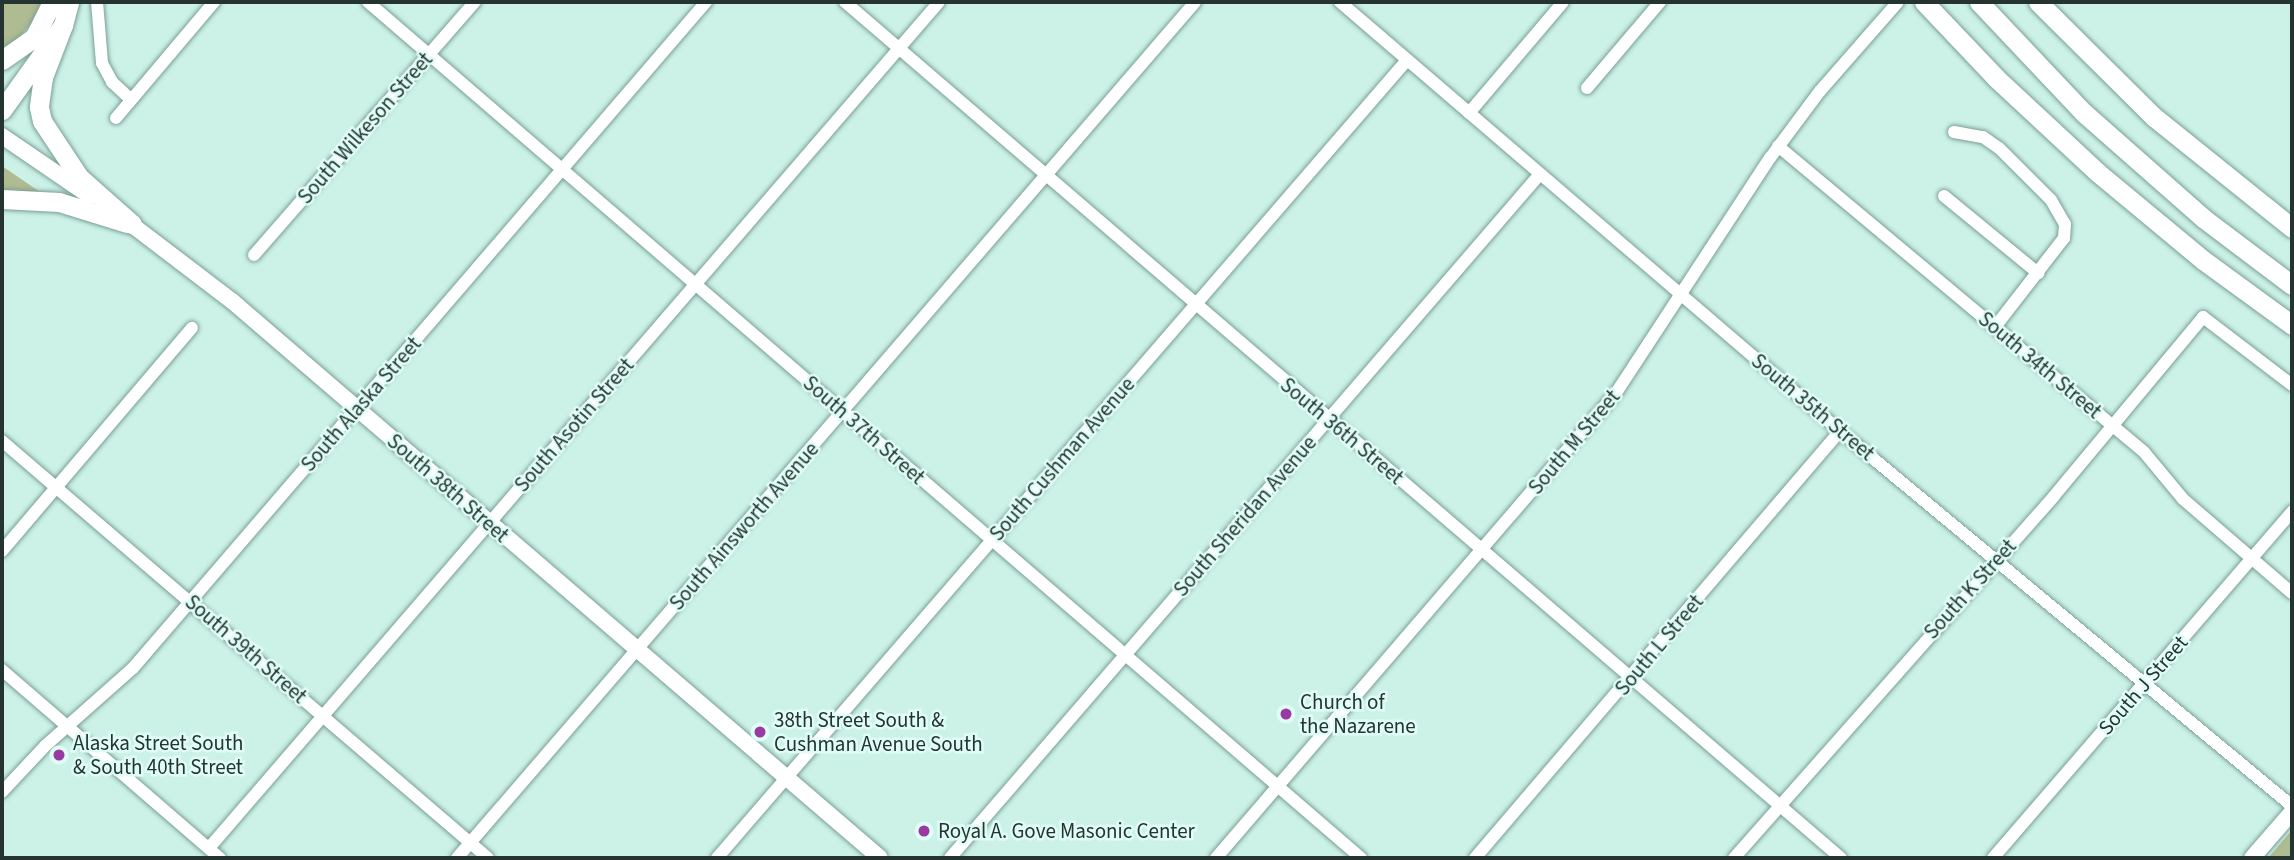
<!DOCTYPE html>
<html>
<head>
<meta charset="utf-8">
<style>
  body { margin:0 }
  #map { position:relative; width:2294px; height:860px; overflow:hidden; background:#ccf2e8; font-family:"Source Sans 3",sans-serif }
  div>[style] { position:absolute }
  .green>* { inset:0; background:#afbb91 }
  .roads { filter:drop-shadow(0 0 2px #7b9f96) drop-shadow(0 0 2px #7b9f96) }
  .minor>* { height:12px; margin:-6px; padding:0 6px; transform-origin:6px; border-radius:6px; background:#fff }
  .major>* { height:16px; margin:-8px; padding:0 8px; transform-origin:8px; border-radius:8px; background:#fff }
  .highway>* { height:19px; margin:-9.5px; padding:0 9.5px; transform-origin:9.5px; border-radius:9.5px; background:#fff }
  .dots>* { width:19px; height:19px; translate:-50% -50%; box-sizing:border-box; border:4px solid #dffdf6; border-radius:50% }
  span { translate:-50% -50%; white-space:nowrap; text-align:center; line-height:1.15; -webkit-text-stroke:5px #dffdf6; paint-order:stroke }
  .street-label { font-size:21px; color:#253430 }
  .poi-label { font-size:21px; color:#253430 }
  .left { translate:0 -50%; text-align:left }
  .frame { position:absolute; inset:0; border:4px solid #253430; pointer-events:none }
</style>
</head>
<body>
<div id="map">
  <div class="green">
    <i style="clip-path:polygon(2px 2px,41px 2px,35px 19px,18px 39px,2px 48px)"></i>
    <i style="clip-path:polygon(2px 166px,43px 194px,2px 191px)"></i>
    <i style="clip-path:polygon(2292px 830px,2292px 858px,2268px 858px)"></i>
  </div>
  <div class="roads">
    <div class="minor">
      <i style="left:97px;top:2px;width:61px;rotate:85.3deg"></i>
      <i style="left:102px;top:63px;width:21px;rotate:62deg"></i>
      <i style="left:112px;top:82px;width:26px;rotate:43deg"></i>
      <i style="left:368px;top:2px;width:1311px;rotate:40.76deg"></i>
      <i style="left:845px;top:2px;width:1313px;rotate:40.68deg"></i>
      <i style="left:1340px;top:2px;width:659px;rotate:40.63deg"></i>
      <i style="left:1840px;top:431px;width:587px;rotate:39.68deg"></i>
      <i style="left:1587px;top:88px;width:113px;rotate:-49.7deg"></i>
      <i style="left:1469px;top:113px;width:145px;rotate:-49.7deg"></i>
      <i style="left:116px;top:118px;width:152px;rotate:-49.8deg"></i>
      <i style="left:1954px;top:132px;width:29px;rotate:10deg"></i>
      <i style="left:1983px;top:137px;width:19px;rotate:35deg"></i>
      <i style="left:1999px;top:148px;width:74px;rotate:45deg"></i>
      <i style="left:2051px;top:200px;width:28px;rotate:60deg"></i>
      <i style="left:2065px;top:224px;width:14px;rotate:94deg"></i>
      <i style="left:2064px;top:238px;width:113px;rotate:127.8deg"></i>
      <i style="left:1778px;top:146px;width:477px;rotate:39.9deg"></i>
      <i style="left:2144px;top:452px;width:61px;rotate:50.3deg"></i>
      <i style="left:2183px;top:499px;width:144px;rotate:40.8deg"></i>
      <i style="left:1944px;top:196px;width:122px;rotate:39.3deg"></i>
      <i style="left:254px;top:255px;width:336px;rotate:-48.9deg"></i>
      <i style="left:2px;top:441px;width:640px;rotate:40.63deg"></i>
      <i style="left:2px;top:551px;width:293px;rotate:-49.6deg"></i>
      <i style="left:2px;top:670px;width:288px;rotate:40.8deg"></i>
      <i style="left:2px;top:792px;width:63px;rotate:-46.9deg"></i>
      <i style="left:45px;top:746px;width:118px;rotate:-41.6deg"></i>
      <i style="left:133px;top:668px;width:879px;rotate:-49.29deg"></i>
      <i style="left:209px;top:848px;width:1117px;rotate:-49.21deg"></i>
      <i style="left:457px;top:858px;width:1130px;rotate:-49.23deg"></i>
      <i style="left:717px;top:858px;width:1055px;rotate:-49.15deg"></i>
      <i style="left:950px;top:858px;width:903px;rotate:-49.22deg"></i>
      <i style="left:1216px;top:858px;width:613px;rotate:-49.3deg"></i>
      <i style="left:1616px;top:393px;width:281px;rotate:-56.8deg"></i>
      <i style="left:1770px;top:158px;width:84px;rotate:-53.3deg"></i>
      <i style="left:1820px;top:91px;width:118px;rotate:-48.8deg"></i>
      <i style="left:1475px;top:858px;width:562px;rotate:-49.48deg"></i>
      <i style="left:1734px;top:858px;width:483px;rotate:-48.5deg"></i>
      <i style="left:2054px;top:496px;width:233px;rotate:-50.2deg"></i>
      <i style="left:2203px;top:317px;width:112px;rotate:37.4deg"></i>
      <i style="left:1993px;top:858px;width:458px;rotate:-49.2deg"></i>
    </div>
    <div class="major">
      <i style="left:2px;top:136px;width:107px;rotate:34.3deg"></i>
      <i style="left:123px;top:218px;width:137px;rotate:37.3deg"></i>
      <i style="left:232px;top:301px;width:854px;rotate:40.68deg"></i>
      <i style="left:2252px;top:858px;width:61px;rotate:-49deg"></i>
    </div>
    <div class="highway">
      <i style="left:1924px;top:2px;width:105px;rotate:46.5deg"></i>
      <i style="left:1996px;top:78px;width:138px;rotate:42.9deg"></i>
      <i style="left:2097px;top:172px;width:138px;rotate:39.7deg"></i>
      <i style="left:2203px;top:260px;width:110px;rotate:36.1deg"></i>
      <i style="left:1979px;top:2px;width:153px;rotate:46.6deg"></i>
      <i style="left:2084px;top:113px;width:159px;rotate:41.4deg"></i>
      <i style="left:2203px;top:218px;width:111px;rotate:37deg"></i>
      <i style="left:2038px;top:2px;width:163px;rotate:44.8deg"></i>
      <i style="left:2154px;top:117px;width:177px;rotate:38.8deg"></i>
      <i style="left:63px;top:25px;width:56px;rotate:111deg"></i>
      <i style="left:43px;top:77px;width:30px;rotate:98deg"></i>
      <i style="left:39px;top:107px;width:14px;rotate:78deg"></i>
      <i style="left:42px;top:121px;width:67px;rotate:56.5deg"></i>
      <i style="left:79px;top:177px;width:71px;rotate:41.6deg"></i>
      <i style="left:2px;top:60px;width:39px;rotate:-35deg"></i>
      <i style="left:34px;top:38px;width:40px;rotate:-63.4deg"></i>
      <i style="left:2px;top:110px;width:105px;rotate:-54.3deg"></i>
      <i style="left:63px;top:25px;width:24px;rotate:-75deg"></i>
      <i style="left:2px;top:199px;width:57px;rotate:3deg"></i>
      <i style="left:59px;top:202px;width:71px;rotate:17.2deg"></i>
    </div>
  </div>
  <div class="dots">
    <i style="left:1286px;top:714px;background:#9939a2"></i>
    <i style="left:760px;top:732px;background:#9939a2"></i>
    <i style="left:59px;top:755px;background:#9939a2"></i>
    <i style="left:924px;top:831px;background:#9939a2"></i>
  </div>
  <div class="street-label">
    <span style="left:365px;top:128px;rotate:-49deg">South Wilkeson Street</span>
    <span style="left:2040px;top:365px;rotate:40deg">South 34th Street</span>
    <span style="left:361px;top:404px;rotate:-49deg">South Alaska Street</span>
    <span style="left:1813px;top:407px;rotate:40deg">South 35th Street</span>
    <span style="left:574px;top:425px;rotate:-49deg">South Asotin Street</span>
    <span style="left:864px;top:430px;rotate:41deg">South 37th Street</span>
    <span style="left:1342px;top:431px;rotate:40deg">South 36th Street</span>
    <span style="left:1574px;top:442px;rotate:-50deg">South M Street</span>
    <span style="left:1062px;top:459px;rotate:-49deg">South Cushman Avenue</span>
    <span style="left:448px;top:488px;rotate:41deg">South 38th Street</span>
    <span style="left:1245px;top:516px;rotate:-49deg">South Sheridan Avenue</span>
    <span style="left:744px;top:526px;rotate:-49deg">South Ainsworth Avenue</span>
    <span style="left:1970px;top:589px;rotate:-48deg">South K Street</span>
    <span style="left:1659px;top:645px;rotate:-50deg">South L Street</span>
    <span style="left:246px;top:649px;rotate:41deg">South 39th Street</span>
    <span style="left:2143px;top:685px;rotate:-49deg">South J Street</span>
  </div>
  <div class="poi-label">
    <span class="left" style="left:1300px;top:714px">Church of<br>the Nazarene</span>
    <span class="left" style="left:774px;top:732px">38th Street South &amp;<br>Cushman Avenue South</span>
    <span class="left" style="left:73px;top:755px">Alaska Street South<br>&amp; South 40th Street</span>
    <span class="left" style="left:938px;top:831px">Royal A. Gove Masonic Center</span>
  </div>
  <div class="frame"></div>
</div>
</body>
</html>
